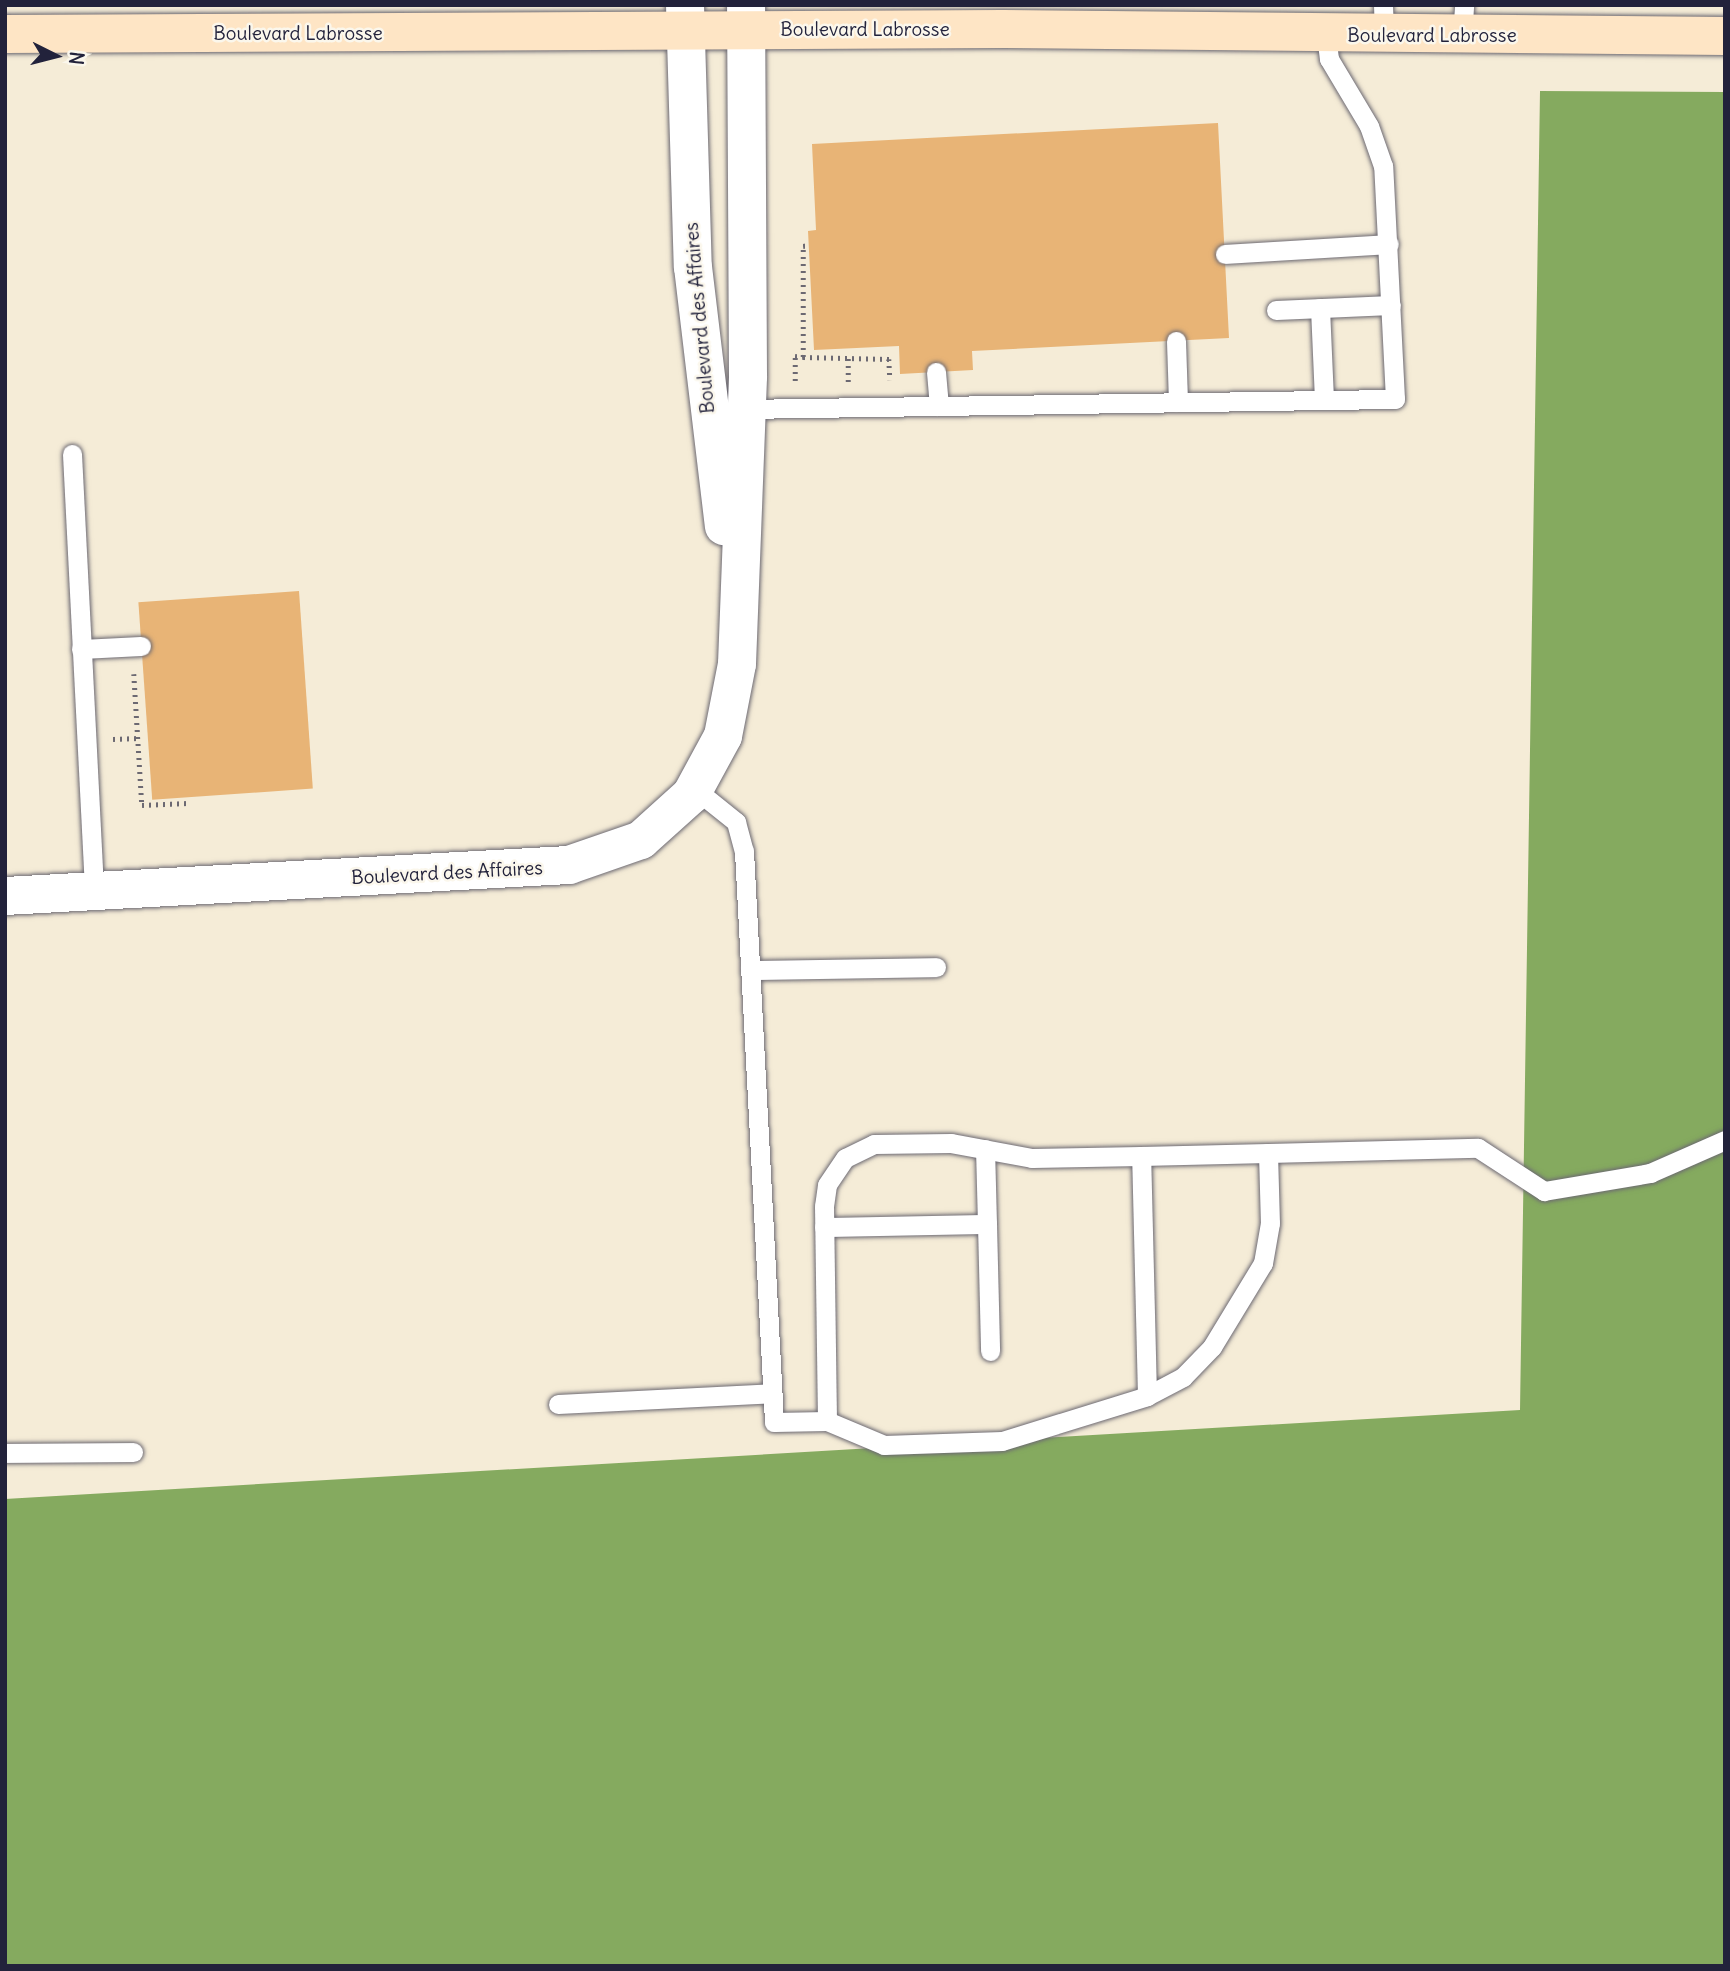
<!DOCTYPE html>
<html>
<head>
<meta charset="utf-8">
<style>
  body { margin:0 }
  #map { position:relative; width:1730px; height:1971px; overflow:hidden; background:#f5ecd7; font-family:Delius,sans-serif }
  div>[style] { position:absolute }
  .forest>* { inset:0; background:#85aa5f }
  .building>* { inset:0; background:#e8b476; transform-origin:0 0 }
  .path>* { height:4.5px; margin-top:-2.25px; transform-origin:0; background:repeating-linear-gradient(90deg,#6c6972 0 2px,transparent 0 7px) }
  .roads { filter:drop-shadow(0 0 2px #6c6972) drop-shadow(0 0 2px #6c6972) }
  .lane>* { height:19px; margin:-9.5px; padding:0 9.5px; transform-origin:9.5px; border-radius:9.5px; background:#fff }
  .street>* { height:38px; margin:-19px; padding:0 19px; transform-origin:19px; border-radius:19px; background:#fff }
  .secondary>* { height:38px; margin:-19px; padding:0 19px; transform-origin:19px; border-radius:19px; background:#fee5c5 }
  span { translate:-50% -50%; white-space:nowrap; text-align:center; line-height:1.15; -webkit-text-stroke:5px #fbf7ec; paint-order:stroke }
  .street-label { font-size:19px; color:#22223b }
  .frame { position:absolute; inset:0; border:7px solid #22223b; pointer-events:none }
  .north { position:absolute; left:21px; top:21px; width:70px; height:70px; -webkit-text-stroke:5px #fbf7ec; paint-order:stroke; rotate:96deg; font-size:19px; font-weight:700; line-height:28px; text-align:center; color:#22223b }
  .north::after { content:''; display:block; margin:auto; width:24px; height:32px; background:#22223b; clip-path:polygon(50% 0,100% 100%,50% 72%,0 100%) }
</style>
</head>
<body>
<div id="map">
  <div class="forest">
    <i style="clip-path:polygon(1540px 91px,1725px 92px,1725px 1966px,5px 1966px,5px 1499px,1520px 1410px)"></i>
  </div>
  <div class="building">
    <i style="clip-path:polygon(1218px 123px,1229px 338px,972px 351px,973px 370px,900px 374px,899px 346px,814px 350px,808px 231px,816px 230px,812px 144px)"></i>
    <i style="left:299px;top:591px;width:198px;height:161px;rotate:86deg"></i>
  </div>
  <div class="path">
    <i style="left:803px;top:357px;width:86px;rotate:1.3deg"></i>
    <i style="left:889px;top:359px;width:21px;rotate:87deg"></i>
    <i style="left:795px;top:381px;width:25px;rotate:-90deg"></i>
    <i style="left:795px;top:356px;width:8px;rotate:7deg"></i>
    <i style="left:803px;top:357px;width:111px;rotate:-90deg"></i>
    <i style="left:803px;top:246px;width:6px;rotate:-9deg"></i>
    <i style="left:848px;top:382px;width:24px;rotate:-90deg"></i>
    <i style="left:134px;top:674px;width:131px;rotate:86.5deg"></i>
    <i style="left:142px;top:805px;width:46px;rotate:-2.5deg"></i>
    <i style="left:113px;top:739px;width:26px;rotate:-2deg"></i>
  </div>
  <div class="roads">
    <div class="lane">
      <i style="left:1383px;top:5px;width:31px;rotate:88deg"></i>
      <i style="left:1462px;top:36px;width:31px;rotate:-86deg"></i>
      <i style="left:1225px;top:254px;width:164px;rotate:-3.5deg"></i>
      <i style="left:1320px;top:308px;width:92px;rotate:87.5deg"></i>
      <i style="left:1276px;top:310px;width:115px;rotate:-2.5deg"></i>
      <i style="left:1176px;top:341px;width:61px;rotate:88.1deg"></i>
      <i style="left:936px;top:372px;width:34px;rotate:85deg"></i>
      <i style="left:741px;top:409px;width:654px;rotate:-0.88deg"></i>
      <i style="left:1395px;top:399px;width:233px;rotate:-92.9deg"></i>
      <i style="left:1383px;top:166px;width:42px;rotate:-109.3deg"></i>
      <i style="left:1369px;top:126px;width:78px;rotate:-120.8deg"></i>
      <i style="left:1329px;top:59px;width:23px;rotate:-97deg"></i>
      <i style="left:72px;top:454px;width:439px;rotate:87.1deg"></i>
      <i style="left:81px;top:649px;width:60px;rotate:-2.9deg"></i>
      <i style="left:695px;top:789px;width:53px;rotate:38.8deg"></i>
      <i style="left:736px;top:822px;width:30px;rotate:75deg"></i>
      <i style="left:744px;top:851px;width:572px;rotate:86.99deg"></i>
      <i style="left:774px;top:1422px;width:53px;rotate:-1.1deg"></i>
      <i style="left:827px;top:1421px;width:62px;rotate:22.8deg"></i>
      <i style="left:884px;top:1445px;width:118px;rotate:-1.9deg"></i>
      <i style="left:1002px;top:1441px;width:152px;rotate:-17.2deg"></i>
      <i style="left:1147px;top:1396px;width:240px;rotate:-91.4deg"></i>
      <i style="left:1141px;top:1156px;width:109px;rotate:178.9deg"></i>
      <i style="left:1032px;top:1158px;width:82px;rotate:-169.5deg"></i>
      <i style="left:951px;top:1143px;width:77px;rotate:179.3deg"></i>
      <i style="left:874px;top:1144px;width:32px;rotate:154deg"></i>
      <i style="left:845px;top:1158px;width:32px;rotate:124deg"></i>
      <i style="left:827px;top:1185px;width:21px;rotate:98deg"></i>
      <i style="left:824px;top:1206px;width:215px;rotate:89.2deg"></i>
      <i style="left:750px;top:970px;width:186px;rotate:-0.9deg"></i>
      <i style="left:1268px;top:1153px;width:210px;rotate:-1.4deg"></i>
      <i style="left:1478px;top:1148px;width:79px;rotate:33.1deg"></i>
      <i style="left:1544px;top:1191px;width:108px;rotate:-9.6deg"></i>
      <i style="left:1650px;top:1173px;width:82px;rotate:-23.7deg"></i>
      <i style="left:1141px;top:1156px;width:127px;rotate:-1.4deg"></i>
      <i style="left:1268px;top:1153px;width:70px;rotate:88.4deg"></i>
      <i style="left:1270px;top:1223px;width:41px;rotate:99.9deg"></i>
      <i style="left:1263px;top:1263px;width:98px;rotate:121.3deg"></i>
      <i style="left:1212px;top:1347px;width:42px;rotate:134deg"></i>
      <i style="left:1183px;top:1377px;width:41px;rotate:152.2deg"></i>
      <i style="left:987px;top:1224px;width:127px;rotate:88.6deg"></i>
      <i style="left:824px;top:1227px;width:163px;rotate:-1.1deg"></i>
      <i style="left:987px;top:1224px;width:75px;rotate:-91.5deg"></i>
      <i style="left:558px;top:1404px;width:214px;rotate:-2.9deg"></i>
      <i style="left:5px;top:1453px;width:128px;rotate:-0.4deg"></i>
    </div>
    <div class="street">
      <i style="left:685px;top:5px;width:262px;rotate:88.3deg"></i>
      <i style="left:693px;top:267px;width:261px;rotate:83.2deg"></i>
      <i style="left:5px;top:896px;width:565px;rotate:-3.15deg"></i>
      <i style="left:569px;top:865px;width:76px;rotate:-19.1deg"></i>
      <i style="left:641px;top:840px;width:67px;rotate:-42deg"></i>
      <i style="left:691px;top:795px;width:67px;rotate:-61.5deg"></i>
      <i style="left:723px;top:736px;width:73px;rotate:-79deg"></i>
      <i style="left:737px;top:664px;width:288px;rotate:-87.8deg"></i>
      <i style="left:748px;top:376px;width:371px;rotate:-90.3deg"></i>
    </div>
    <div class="secondary">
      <i style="left:5px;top:34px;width:998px;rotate:-0.29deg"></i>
      <i style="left:1003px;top:29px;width:722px;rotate:0.56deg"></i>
    </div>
  </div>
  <div class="street-label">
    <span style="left:865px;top:30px">Boulevard Labrosse</span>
    <span style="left:298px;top:34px">Boulevard Labrosse</span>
    <span style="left:1432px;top:36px">Boulevard Labrosse</span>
    <span style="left:700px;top:318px;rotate:-95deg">Boulevard des Affaires</span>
    <span style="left:447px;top:873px;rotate:-3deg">Boulevard des Affaires</span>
  </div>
  <div class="frame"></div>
  <div class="north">N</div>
</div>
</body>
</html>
